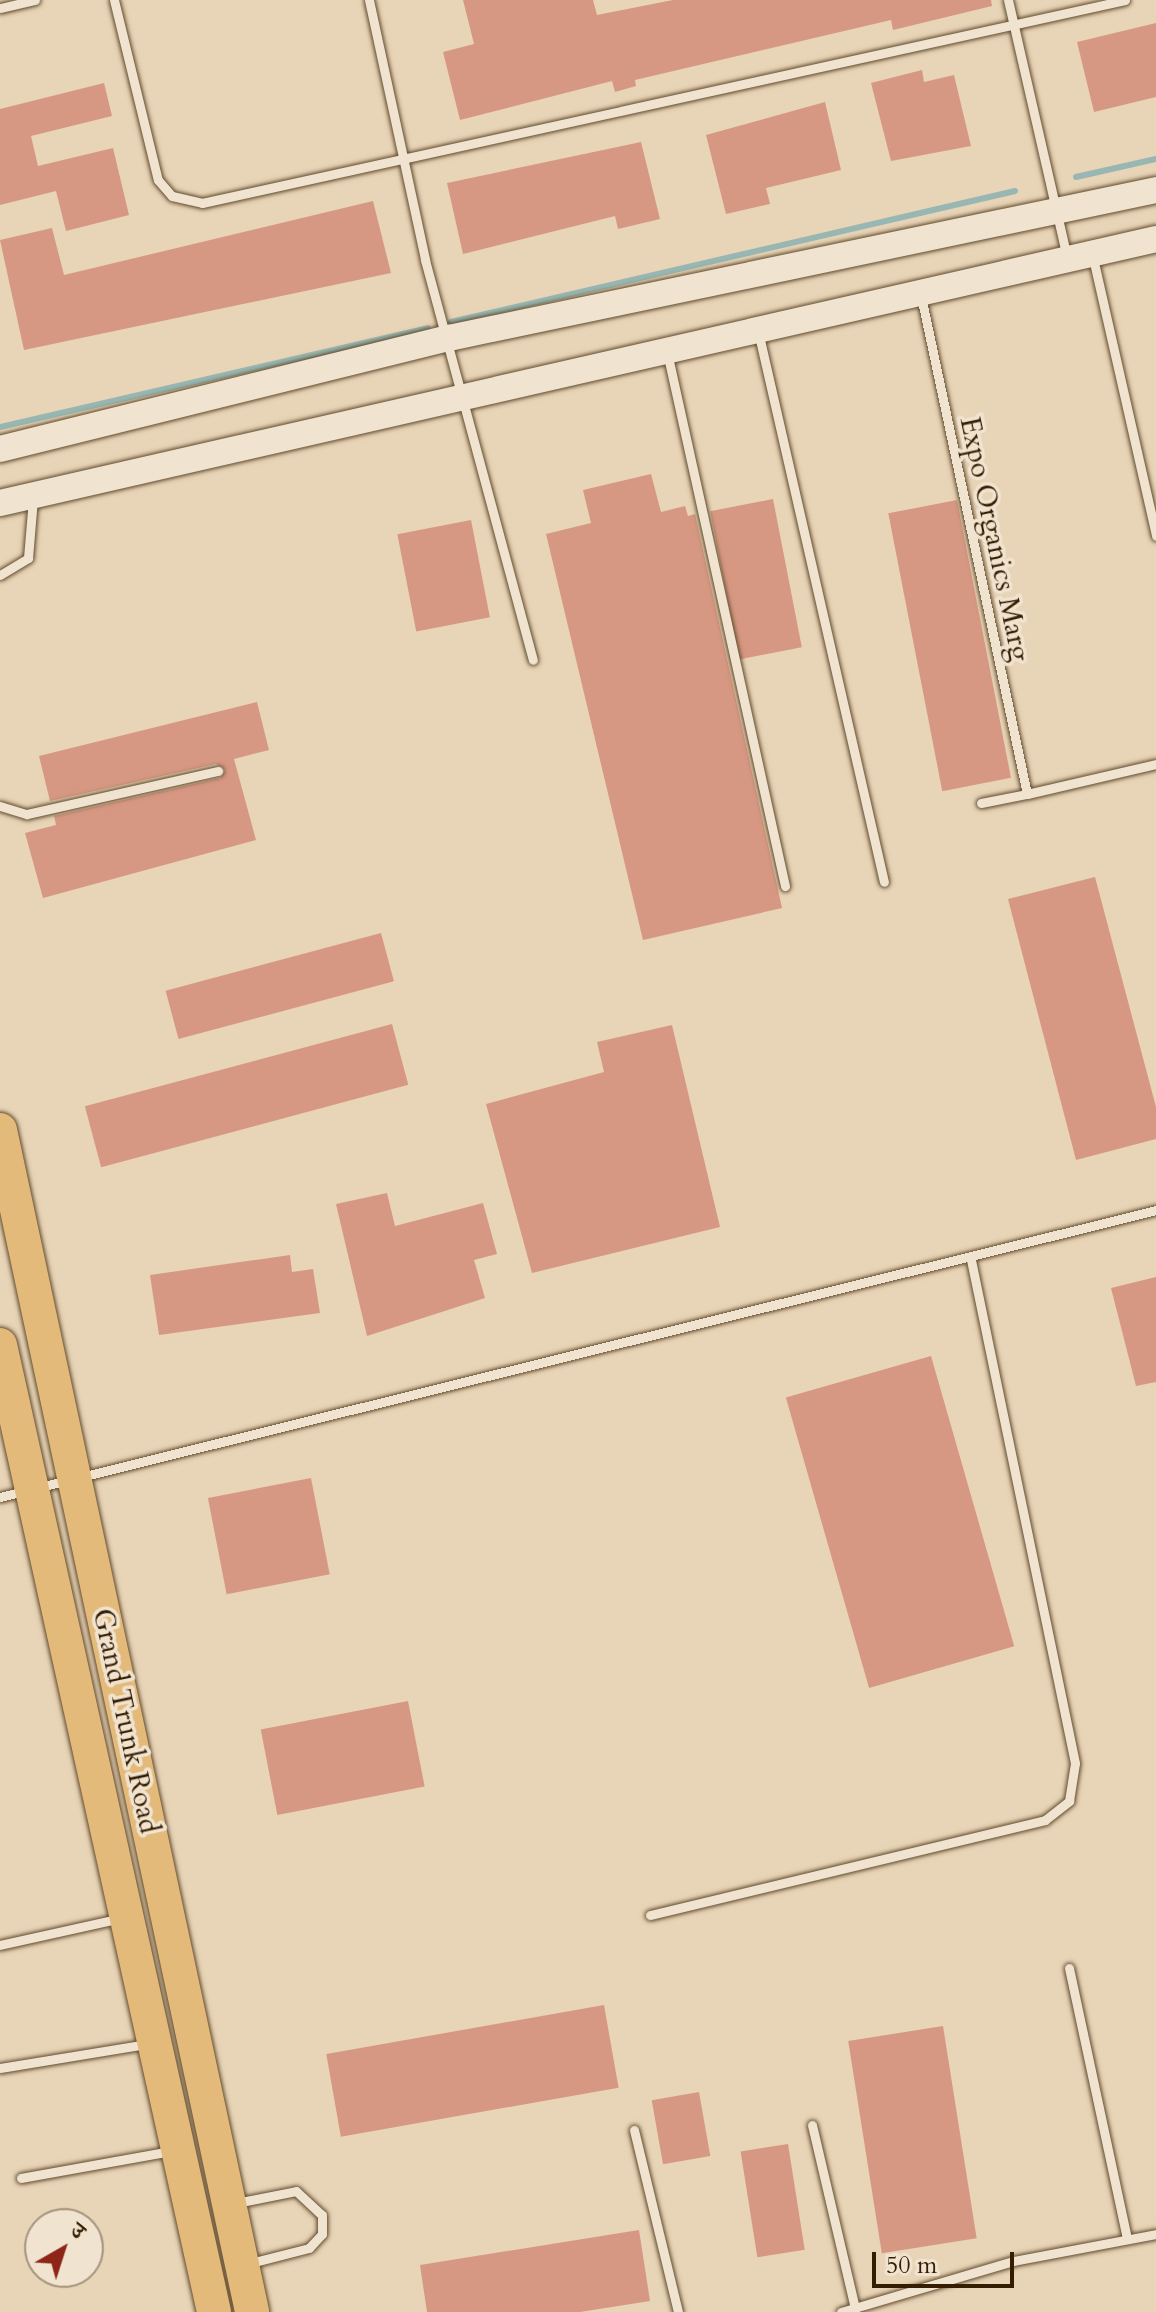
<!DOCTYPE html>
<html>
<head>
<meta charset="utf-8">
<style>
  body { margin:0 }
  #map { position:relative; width:1156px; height:2312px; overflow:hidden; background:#e8d4b6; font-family:Cardo,"Noto Serif Devanagari",serif }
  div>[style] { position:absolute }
  .stream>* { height:6px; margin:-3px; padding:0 3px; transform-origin:3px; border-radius:3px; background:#98b7b2 }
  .building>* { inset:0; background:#d79883; transform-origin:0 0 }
  .roads { filter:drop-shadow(0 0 2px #614b2e) drop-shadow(0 0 2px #614b2e) }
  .lane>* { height:9px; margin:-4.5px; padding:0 4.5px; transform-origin:4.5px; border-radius:4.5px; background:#f0e3d0 }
  .secondary>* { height:26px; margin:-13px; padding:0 13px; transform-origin:13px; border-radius:13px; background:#f0e3d0 }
  .highway>* { height:34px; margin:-17px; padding:0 17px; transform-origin:17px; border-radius:17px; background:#e4ba7b }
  span { translate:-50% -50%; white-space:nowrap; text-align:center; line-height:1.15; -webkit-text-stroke:7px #f0e3d0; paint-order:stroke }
  .street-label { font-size:28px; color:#341d01 }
  .north { position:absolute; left:24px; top:2208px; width:80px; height:80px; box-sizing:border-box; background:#f0e3d0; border:2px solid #a5947d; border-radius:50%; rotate:39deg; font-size:22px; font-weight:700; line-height:32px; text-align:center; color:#341d01 }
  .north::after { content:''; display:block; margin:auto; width:28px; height:36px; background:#8f2418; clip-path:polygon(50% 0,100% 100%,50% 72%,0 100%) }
  .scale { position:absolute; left:872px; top:2252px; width:142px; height:36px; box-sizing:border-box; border:4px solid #341d01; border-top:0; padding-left:10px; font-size:24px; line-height:28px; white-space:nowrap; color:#341d01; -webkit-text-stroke:6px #f0e3d0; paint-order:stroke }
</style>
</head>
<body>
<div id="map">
  <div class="stream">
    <i style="left:1076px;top:177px;width:82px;rotate:-12.7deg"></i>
    <i style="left:451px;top:322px;width:579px;rotate:-13.08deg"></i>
    <i style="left:0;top:427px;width:439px;rotate:-13deg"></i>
  </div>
  <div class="building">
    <i style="clip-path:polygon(463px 0,593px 0,597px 15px,673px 0,991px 0,992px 6px,893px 30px,891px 20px,635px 80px,636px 86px,615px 92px,612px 81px,460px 120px,443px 52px,474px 44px)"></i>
    <i style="clip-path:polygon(1156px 23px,1156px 97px,1094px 112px,1077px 42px)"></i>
    <i style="clip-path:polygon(922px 70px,924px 82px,954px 75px,971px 146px,891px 161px,871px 83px)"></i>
    <i style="clip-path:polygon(104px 83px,112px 116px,31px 136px,38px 166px,113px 148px,129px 215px,66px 231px,56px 191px,0 205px,0 109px)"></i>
    <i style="clip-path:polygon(825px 102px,841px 170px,766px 188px,770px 204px,726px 214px,706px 135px)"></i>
    <i style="clip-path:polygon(641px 142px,660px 219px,618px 229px,615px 216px,463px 254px,447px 183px)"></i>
    <i style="clip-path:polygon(373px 201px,391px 273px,24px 350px,0 240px,52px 228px,64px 275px)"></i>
    <i style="clip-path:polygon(651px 474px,661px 512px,685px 506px,688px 516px,695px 514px,782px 908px,643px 940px,546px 534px,591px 523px,583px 490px)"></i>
    <i style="left:773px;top:499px;width:151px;height:64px;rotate:79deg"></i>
    <i style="left:957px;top:500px;width:283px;height:70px;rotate:79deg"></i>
    <i style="left:471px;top:520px;width:99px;height:75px;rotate:79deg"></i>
    <i style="clip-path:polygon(257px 702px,269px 750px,234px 759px,256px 840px,43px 898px,25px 833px,56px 825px,54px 816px,220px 778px,225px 770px,216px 764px,50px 801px,39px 756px)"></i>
    <i style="clip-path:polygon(1095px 877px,1156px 1107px,1156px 1139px,1076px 1160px,1008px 899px)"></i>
    <i style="left:381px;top:933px;width:50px;height:223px;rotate:75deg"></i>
    <i style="left:392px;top:1024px;width:63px;height:318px;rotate:75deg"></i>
    <i style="clip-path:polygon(672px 1025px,720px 1227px,532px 1273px,486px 1104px,604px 1072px,597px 1042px)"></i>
    <i style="clip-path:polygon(387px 1193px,395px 1226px,483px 1203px,497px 1254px,474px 1260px,485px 1298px,367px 1336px,336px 1204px)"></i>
    <i style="clip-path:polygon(290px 1255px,292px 1272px,313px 1269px,320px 1313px,159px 1335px,150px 1275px)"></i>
    <i style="clip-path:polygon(1156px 1277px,1156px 1382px,1136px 1386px,1111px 1288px)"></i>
    <i style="left:931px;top:1356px;width:302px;height:151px;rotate:74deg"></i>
    <i style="left:311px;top:1478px;width:98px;height:105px;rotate:79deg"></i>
    <i style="left:408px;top:1701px;width:87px;height:150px;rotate:79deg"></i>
    <i style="left:604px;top:2005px;width:84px;height:282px;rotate:80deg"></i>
    <i style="left:943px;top:2026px;width:215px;height:96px;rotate:81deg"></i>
    <i style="left:699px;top:2092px;width:65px;height:48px;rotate:80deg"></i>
    <i style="left:788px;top:2144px;width:107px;height:48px;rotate:81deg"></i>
    <i style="clip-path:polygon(639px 2230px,650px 2301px,580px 2312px,427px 2312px,420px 2265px)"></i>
  </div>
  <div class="roads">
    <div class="lane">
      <i style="left:114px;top:0;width:185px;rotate:76.3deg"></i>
      <i style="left:158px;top:180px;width:21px;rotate:49deg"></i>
      <i style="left:172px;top:196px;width:31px;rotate:13deg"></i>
      <i style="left:202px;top:203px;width:945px;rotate:-12.4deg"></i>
      <i style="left:369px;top:0;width:266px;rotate:77.8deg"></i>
      <i style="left:425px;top:260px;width:414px;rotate:74.9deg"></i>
      <i style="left:1008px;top:0;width:265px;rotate:77.1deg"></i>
      <i style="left:0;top:8px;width:36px;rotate:-13deg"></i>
      <i style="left:1093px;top:258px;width:285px;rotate:77.2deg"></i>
      <i style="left:921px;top:296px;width:509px;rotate:77.98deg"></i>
      <i style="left:1027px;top:794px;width:132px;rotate:-13.1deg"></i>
      <i style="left:758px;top:331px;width:565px;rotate:77.12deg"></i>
      <i style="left:667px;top:352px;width:547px;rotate:77.54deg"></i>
      <i style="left:0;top:575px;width:33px;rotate:-31deg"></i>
      <i style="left:28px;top:558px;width:59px;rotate:-85.2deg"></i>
      <i style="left:981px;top:803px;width:47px;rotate:-11.1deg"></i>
      <i style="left:0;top:806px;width:28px;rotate:17deg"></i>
      <i style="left:27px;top:814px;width:196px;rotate:-12.7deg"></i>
      <i style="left:0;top:1497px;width:1191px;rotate:-13.94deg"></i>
      <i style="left:650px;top:1915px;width:406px;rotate:-13.5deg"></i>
      <i style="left:1045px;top:1820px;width:31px;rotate:-38deg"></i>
      <i style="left:1069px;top:1801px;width:38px;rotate:-81deg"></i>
      <i style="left:1075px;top:1763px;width:514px;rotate:-101.68deg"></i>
      <i style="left:0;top:1945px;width:125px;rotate:-12.5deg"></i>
      <i style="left:1069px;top:1968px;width:277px;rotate:77.9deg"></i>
      <i style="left:0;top:2068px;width:148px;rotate:-9.3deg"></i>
      <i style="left:812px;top:2125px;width:189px;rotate:76.8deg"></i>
      <i style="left:634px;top:2130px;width:187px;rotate:76.4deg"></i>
      <i style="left:21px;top:2178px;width:152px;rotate:-10.2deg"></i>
      <i style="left:236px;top:2203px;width:61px;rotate:-11.3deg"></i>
      <i style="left:296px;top:2191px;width:35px;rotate:43deg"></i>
      <i style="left:322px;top:2215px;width:19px;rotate:90deg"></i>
      <i style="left:322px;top:2234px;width:19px;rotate:133deg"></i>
      <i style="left:309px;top:2248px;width:61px;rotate:165.7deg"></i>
      <i style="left:841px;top:2312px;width:179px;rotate:-16.5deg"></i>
      <i style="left:1013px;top:2261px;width:146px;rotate:-10.7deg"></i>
    </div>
    <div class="secondary">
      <i style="left:0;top:449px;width:463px;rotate:-13.9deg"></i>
      <i style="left:449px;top:338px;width:722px;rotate:-11.82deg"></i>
      <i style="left:0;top:503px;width:1186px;rotate:-12.86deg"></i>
    </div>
    <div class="highway">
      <i style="left:0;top:1130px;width:1209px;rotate:77.96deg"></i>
      <i style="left:0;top:1345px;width:990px;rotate:77.52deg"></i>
    </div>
  </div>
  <div class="street-label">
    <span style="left:995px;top:539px;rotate:78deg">Expo Organics Marg</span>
    <span style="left:126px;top:1721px;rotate:78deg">Grand Trunk Road</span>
  </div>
  <div class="north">उ</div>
  <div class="scale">50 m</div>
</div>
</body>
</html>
